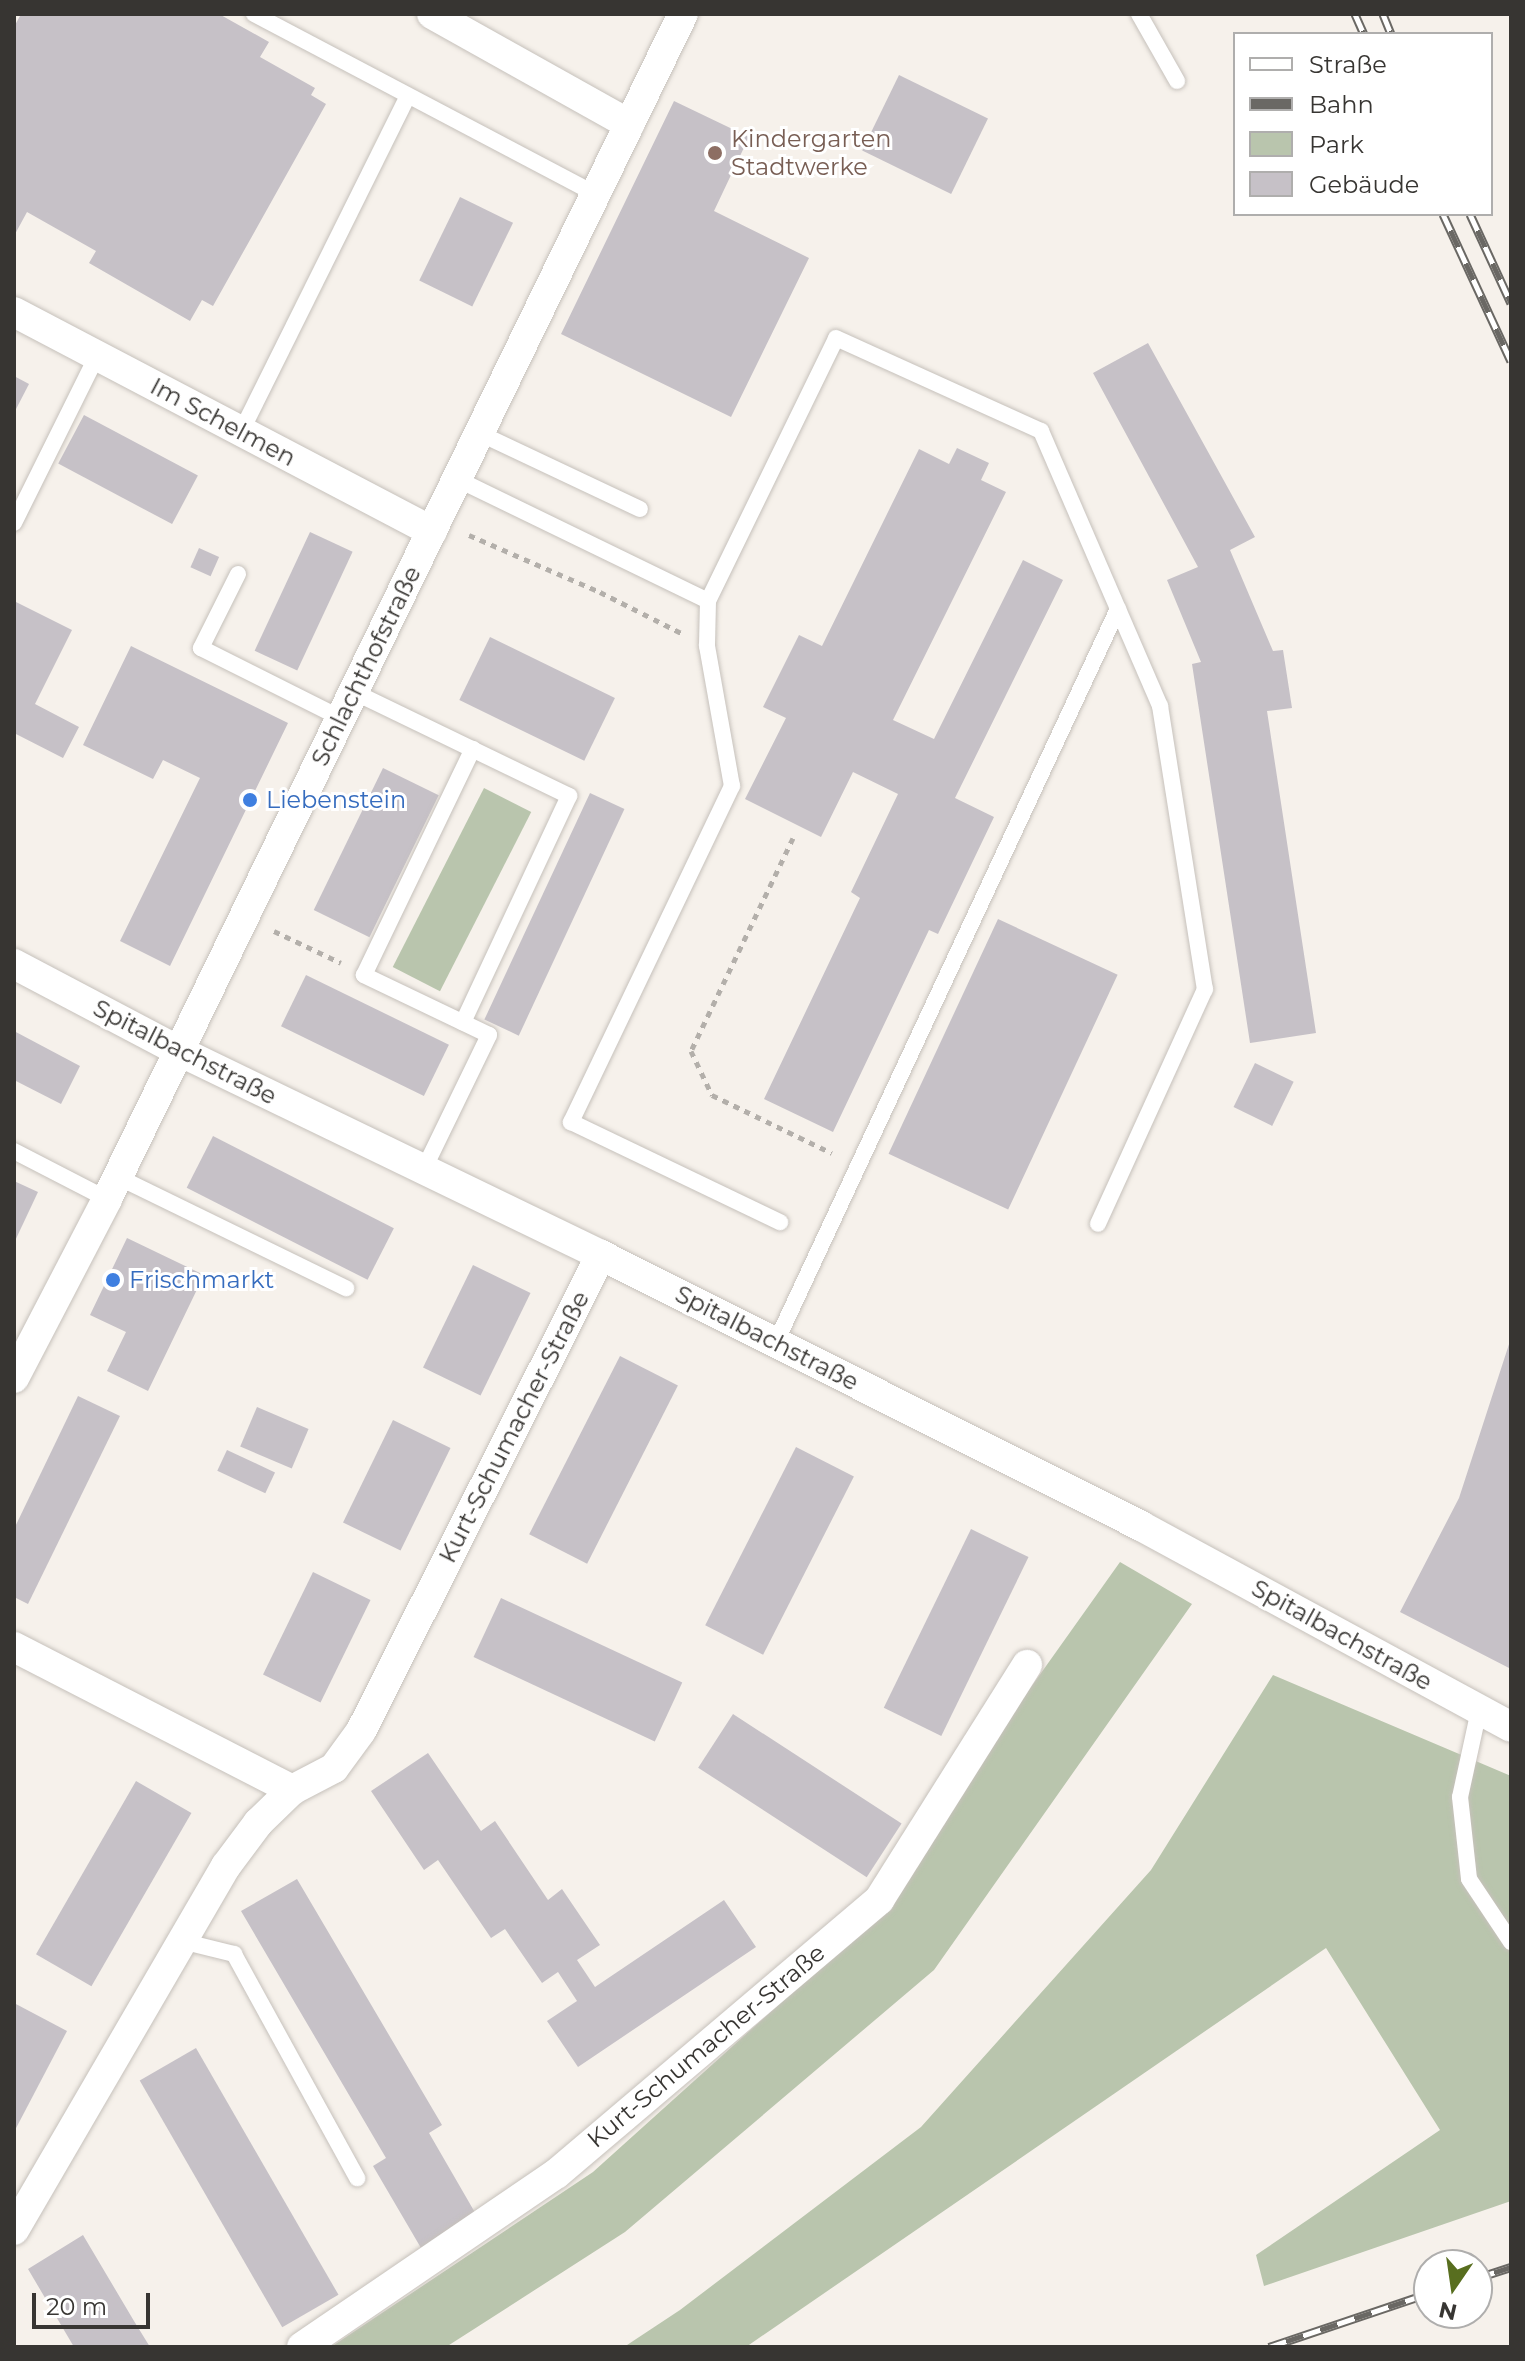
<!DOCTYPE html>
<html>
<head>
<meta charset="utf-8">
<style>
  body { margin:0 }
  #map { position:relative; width:1525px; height:2361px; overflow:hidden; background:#f6f1eb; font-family:Montserrat,sans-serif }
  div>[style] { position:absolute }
  .green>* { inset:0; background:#b9c5ad; transform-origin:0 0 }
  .building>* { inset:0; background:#c6c1c7; transform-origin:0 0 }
  .path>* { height:5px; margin-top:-2.5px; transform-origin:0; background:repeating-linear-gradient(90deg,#b3afaa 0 6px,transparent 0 12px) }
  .roads { filter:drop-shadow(0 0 2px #c6c1bb) drop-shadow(0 0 2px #c6c1bb) }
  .service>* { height:16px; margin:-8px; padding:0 8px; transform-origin:8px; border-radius:8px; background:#fff }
  .minor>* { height:30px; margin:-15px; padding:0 15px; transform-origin:15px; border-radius:15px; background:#fff }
  .rail>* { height:9px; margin-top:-4.5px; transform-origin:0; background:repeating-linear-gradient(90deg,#fff 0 18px,#6a6864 0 36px); box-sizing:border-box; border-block:2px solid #6a6864 }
  .dots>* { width:22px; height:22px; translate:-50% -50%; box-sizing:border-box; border:4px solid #fff; border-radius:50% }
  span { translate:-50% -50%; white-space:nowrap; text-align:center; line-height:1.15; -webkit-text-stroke:6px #fff; paint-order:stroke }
  .education-label { font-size:24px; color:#785e54 }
  .left { translate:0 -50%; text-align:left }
  .street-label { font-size:24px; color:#373532 }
  .shop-label { font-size:24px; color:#366cbe }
  .frame { position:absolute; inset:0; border:16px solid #373532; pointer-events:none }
  .legend { position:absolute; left:1233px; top:32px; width:260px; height:184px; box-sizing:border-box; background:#fff; border:2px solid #afaead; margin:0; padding:10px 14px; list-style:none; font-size:24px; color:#373532 }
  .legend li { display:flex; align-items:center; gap:16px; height:40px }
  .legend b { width:40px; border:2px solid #afaead }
  .north { position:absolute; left:1413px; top:2249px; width:80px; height:80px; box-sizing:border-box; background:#fff; border:2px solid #afaead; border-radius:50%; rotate:193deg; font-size:22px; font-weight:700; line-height:32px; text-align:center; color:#373532 }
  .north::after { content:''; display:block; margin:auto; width:28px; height:36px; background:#586e1f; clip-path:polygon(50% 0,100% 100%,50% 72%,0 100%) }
  .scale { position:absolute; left:32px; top:2293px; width:118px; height:36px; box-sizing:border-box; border:4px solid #373532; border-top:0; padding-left:10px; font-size:24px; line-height:28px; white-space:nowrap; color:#373532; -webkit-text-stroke:6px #fff; paint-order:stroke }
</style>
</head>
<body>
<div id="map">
  <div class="green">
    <i style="left:484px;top:788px;width:53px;height:201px;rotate:27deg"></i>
    <i style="clip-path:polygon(1120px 1562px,1192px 1604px,934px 1970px,625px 2232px,446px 2347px,331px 2347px,593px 2172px,876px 1917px,953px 1797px)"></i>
    <i style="clip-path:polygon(1273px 1675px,1511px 1776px,1511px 2201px,1264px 2286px,1256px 2255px,1440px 2130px,1326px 1948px,746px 2347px,624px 2347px,680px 2310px,921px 2127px,1151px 1870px)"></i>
  </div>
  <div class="building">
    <i style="clip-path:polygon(21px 14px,219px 14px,269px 42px,260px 57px,315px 88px,311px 95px,326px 104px,213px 306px,202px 300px,190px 321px,89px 263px,96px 251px,27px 212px,14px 236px,14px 27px)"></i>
    <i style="left:899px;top:75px;width:99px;height:84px;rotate:26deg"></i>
    <i style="clip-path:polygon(674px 101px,749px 137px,714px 211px,809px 258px,731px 417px,561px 334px)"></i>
    <i style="left:460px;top:197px;width:59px;height:93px;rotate:26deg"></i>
    <i style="clip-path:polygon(1148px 343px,1255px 537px,1230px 550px,1273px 651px,1283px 650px,1292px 708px,1267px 711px,1316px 1033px,1250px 1043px,1192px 664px,1201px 662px,1167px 580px,1198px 567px,1093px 373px)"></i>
    <i style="clip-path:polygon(14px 376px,29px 384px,14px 413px)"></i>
    <i style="left:84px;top:415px;width:129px;height:55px;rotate:28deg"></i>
    <i style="clip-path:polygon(957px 448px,989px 463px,981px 480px,1006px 492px,893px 720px,934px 739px,1023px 560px,1063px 580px,955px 798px,994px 817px,938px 934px,929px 930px,833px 1132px,764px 1099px,860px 898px,851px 892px,898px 794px,853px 772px,821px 837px,745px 799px,786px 718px,763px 707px,799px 635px,822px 646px,919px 449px,949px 464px)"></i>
    <i style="left:310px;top:532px;width:47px;height:131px;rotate:25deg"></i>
    <i style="left:199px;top:548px;width:22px;height:21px;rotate:24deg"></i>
    <i style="clip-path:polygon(14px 601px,72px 630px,35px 704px,79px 727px,63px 758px,14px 733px)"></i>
    <i style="left:490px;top:637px;width:139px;height:70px;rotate:26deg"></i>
    <i style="clip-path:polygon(131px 646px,288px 723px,170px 966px,120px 941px,200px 778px,163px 760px,153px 779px,83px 745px)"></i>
    <i style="left:383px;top:768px;width:62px;height:158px;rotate:26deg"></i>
    <i style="left:590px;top:793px;width:38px;height:250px;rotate:25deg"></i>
    <i style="left:998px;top:919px;width:132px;height:259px;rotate:25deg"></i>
    <i style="left:306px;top:975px;width:159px;height:57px;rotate:26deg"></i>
    <i style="clip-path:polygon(14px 1031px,80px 1066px,61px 1104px,14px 1080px)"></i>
    <i style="left:1255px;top:1063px;width:43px;height:49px;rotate:26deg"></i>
    <i style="left:213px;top:1136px;width:203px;height:58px;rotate:27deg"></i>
    <i style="clip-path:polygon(14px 1181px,38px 1192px,14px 1243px)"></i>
    <i style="clip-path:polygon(127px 1238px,204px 1275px,148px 1391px,107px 1371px,126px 1332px,90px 1315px)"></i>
    <i style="left:473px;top:1265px;width:64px;height:114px;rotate:26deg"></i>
    <i style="clip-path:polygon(1511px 1338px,1511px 1669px,1400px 1612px,1459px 1498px)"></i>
    <i style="left:620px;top:1356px;width:65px;height:200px;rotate:27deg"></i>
    <i style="clip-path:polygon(78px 1396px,120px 1416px,28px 1604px,14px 1597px,14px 1529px)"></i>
    <i style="left:257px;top:1407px;width:56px;height:43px;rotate:23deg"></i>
    <i style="left:393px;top:1420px;width:64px;height:114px;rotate:26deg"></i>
    <i style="left:796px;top:1447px;width:65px;height:200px;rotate:27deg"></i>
    <i style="left:227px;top:1450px;width:53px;height:23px;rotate:25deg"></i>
    <i style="left:971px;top:1529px;width:64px;height:199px;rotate:26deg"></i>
    <i style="left:313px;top:1572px;width:64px;height:114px;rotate:26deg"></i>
    <i style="left:501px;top:1598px;width:200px;height:65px;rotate:25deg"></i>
    <i style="left:733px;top:1714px;width:201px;height:64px;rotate:33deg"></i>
    <i style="clip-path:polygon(428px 1753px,481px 1831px,495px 1821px,548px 1900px,562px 1889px,600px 1945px,577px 1960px,595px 1987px,724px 1900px,756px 1947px,578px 2067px,547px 2021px,577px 2001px,558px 1972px,542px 1983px,505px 1929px,491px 1938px,438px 1860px,424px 1870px,371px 1791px)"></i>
    <i style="left:136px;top:1781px;width:64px;height:200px;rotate:30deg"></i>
    <i style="clip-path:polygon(297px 1879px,442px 2125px,429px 2133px,477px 2216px,421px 2248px,373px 2166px,386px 2158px,241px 1911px)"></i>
    <i style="clip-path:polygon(14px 2003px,67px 2031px,14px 2132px)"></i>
    <i style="left:196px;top:2048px;width:285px;height:65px;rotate:60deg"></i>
    <i style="clip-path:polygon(83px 2235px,134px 2321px,150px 2347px,74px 2347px,28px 2269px)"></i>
  </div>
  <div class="path">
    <i style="left:469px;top:535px;width:143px;rotate:23.5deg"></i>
    <i style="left:600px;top:592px;width:91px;rotate:26.8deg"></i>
    <i style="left:793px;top:838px;width:236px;rotate:115.6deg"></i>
    <i style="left:691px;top:1051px;width:49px;rotate:64.5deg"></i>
    <i style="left:712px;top:1095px;width:133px;rotate:25.8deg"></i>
    <i style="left:274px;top:931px;width:74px;rotate:25.5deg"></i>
  </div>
  <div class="roads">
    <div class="service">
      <i style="left:254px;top:14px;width:386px;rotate:27.8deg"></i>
      <i style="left:1139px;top:14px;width:77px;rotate:60.4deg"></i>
      <i style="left:241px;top:432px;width:375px;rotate:-63.6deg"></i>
      <i style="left:479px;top:433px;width:178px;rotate:25.3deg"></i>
      <i style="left:457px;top:479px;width:279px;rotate:25.9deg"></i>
      <i style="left:708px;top:601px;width:292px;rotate:-64deg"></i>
      <i style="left:836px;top:338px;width:225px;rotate:24.4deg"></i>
      <i style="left:1041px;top:431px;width:300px;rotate:66.6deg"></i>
      <i style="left:1160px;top:706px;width:287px;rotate:81deg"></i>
      <i style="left:1205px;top:989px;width:258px;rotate:114.5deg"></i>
      <i style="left:14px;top:523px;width:186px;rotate:-63.6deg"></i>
      <i style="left:238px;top:574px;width:83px;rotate:116.6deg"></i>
      <i style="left:201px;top:648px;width:157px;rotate:26.6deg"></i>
      <i style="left:708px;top:601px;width:45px;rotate:91.3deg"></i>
      <i style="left:707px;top:646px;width:142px;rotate:79.9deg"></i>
      <i style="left:732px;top:786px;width:373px;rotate:115.6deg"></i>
      <i style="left:571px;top:1122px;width:232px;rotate:25.6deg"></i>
      <i style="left:354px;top:692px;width:239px;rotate:25.8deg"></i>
      <i style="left:569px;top:796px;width:250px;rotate:115.1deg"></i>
      <i style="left:14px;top:1151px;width:105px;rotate:27.3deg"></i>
      <i style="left:424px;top:1169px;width:149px;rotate:-64.1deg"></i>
      <i style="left:489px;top:1035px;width:139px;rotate:-154.4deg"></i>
      <i style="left:364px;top:975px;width:251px;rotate:-64.3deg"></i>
      <i style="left:118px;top:1177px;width:254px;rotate:26deg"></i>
      <i style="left:776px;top:1342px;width:809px;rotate:-64.99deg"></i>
      <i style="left:1479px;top:1710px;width:89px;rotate:102.3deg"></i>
      <i style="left:1460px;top:1797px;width:82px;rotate:83.7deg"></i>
      <i style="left:1469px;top:1879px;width:76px;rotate:56.3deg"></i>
      <i style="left:181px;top:1941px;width:55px;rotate:13.8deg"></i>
      <i style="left:234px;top:1954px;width:256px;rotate:61.2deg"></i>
    </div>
    <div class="minor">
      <i style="left:432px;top:14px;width:226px;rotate:29.2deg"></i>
      <i style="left:14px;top:312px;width:472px;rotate:27.7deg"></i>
      <i style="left:14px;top:964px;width:187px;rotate:27.8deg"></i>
      <i style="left:179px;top:1051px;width:469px;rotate:25.8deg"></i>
      <i style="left:601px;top:1255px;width:604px;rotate:26.65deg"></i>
      <i style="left:1141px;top:1526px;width:421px;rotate:28.5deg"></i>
      <i style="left:14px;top:1378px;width:202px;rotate:-62.5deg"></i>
      <i style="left:107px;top:1199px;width:1318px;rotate:-64.08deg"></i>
      <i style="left:14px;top:1647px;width:313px;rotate:27.2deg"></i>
      <i style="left:14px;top:2230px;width:421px;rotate:-59.8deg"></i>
      <i style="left:226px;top:1866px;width:54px;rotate:-53.3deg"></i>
      <i style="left:258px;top:1823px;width:47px;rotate:-44.1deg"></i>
      <i style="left:292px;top:1790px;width:47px;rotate:-27.6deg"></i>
      <i style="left:334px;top:1768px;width:46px;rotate:-53.9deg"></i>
      <i style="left:361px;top:1731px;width:533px;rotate:-63.24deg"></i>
      <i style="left:302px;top:2347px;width:307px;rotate:-34.3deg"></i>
      <i style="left:556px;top:2174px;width:424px;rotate:-40.3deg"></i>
      <i style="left:879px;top:1900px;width:278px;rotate:-57.8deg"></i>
    </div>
  </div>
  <div class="rail">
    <i style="left:1355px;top:14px;width:22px;rotate:66deg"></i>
    <i style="left:1383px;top:14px;width:22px;rotate:68deg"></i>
    <i style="left:1443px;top:214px;width:162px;rotate:65.2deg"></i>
    <i style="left:1470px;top:214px;width:98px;rotate:65.3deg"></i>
    <i style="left:1477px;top:2278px;width:36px;rotate:-18deg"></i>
    <i style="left:1269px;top:2347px;width:169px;rotate:-18.6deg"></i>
  </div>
  <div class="dots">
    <i style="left:715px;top:153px;background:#8d6e63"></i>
    <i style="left:250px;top:800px;background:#3f7fe0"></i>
    <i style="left:113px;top:1280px;background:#3f7fe0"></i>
  </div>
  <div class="education-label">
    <span class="left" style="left:731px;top:153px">Kindergarten<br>Stadtwerke</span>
  </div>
  <div class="street-label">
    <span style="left:223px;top:422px;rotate:28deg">Im Schelmen</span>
    <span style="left:366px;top:666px;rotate:-64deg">Schlachthofstraße</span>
    <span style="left:185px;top:1052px;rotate:27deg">Spitalbachstraße</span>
    <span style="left:767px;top:1338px;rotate:27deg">Spitalbachstraße</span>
    <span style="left:514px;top:1427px;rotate:-63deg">Kurt-Schumacher-Straße</span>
    <span style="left:1342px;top:1635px;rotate:29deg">Spitalbachstraße</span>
    <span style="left:706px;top:2046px;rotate:-40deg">Kurt-Schumacher-Straße</span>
  </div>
  <div class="shop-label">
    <span class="left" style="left:266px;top:800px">Liebenstein</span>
    <span class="left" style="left:129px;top:1280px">Frischmarkt</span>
  </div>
  <div class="frame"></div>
  <ul class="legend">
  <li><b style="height:10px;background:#fff"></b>Straße</li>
  <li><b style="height:10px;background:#6a6864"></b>Bahn</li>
  <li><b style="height:22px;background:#b9c5ad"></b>Park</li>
  <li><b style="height:22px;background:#c6c1c7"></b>Gebäude</li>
  </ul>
  <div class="north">N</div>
  <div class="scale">20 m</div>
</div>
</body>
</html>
